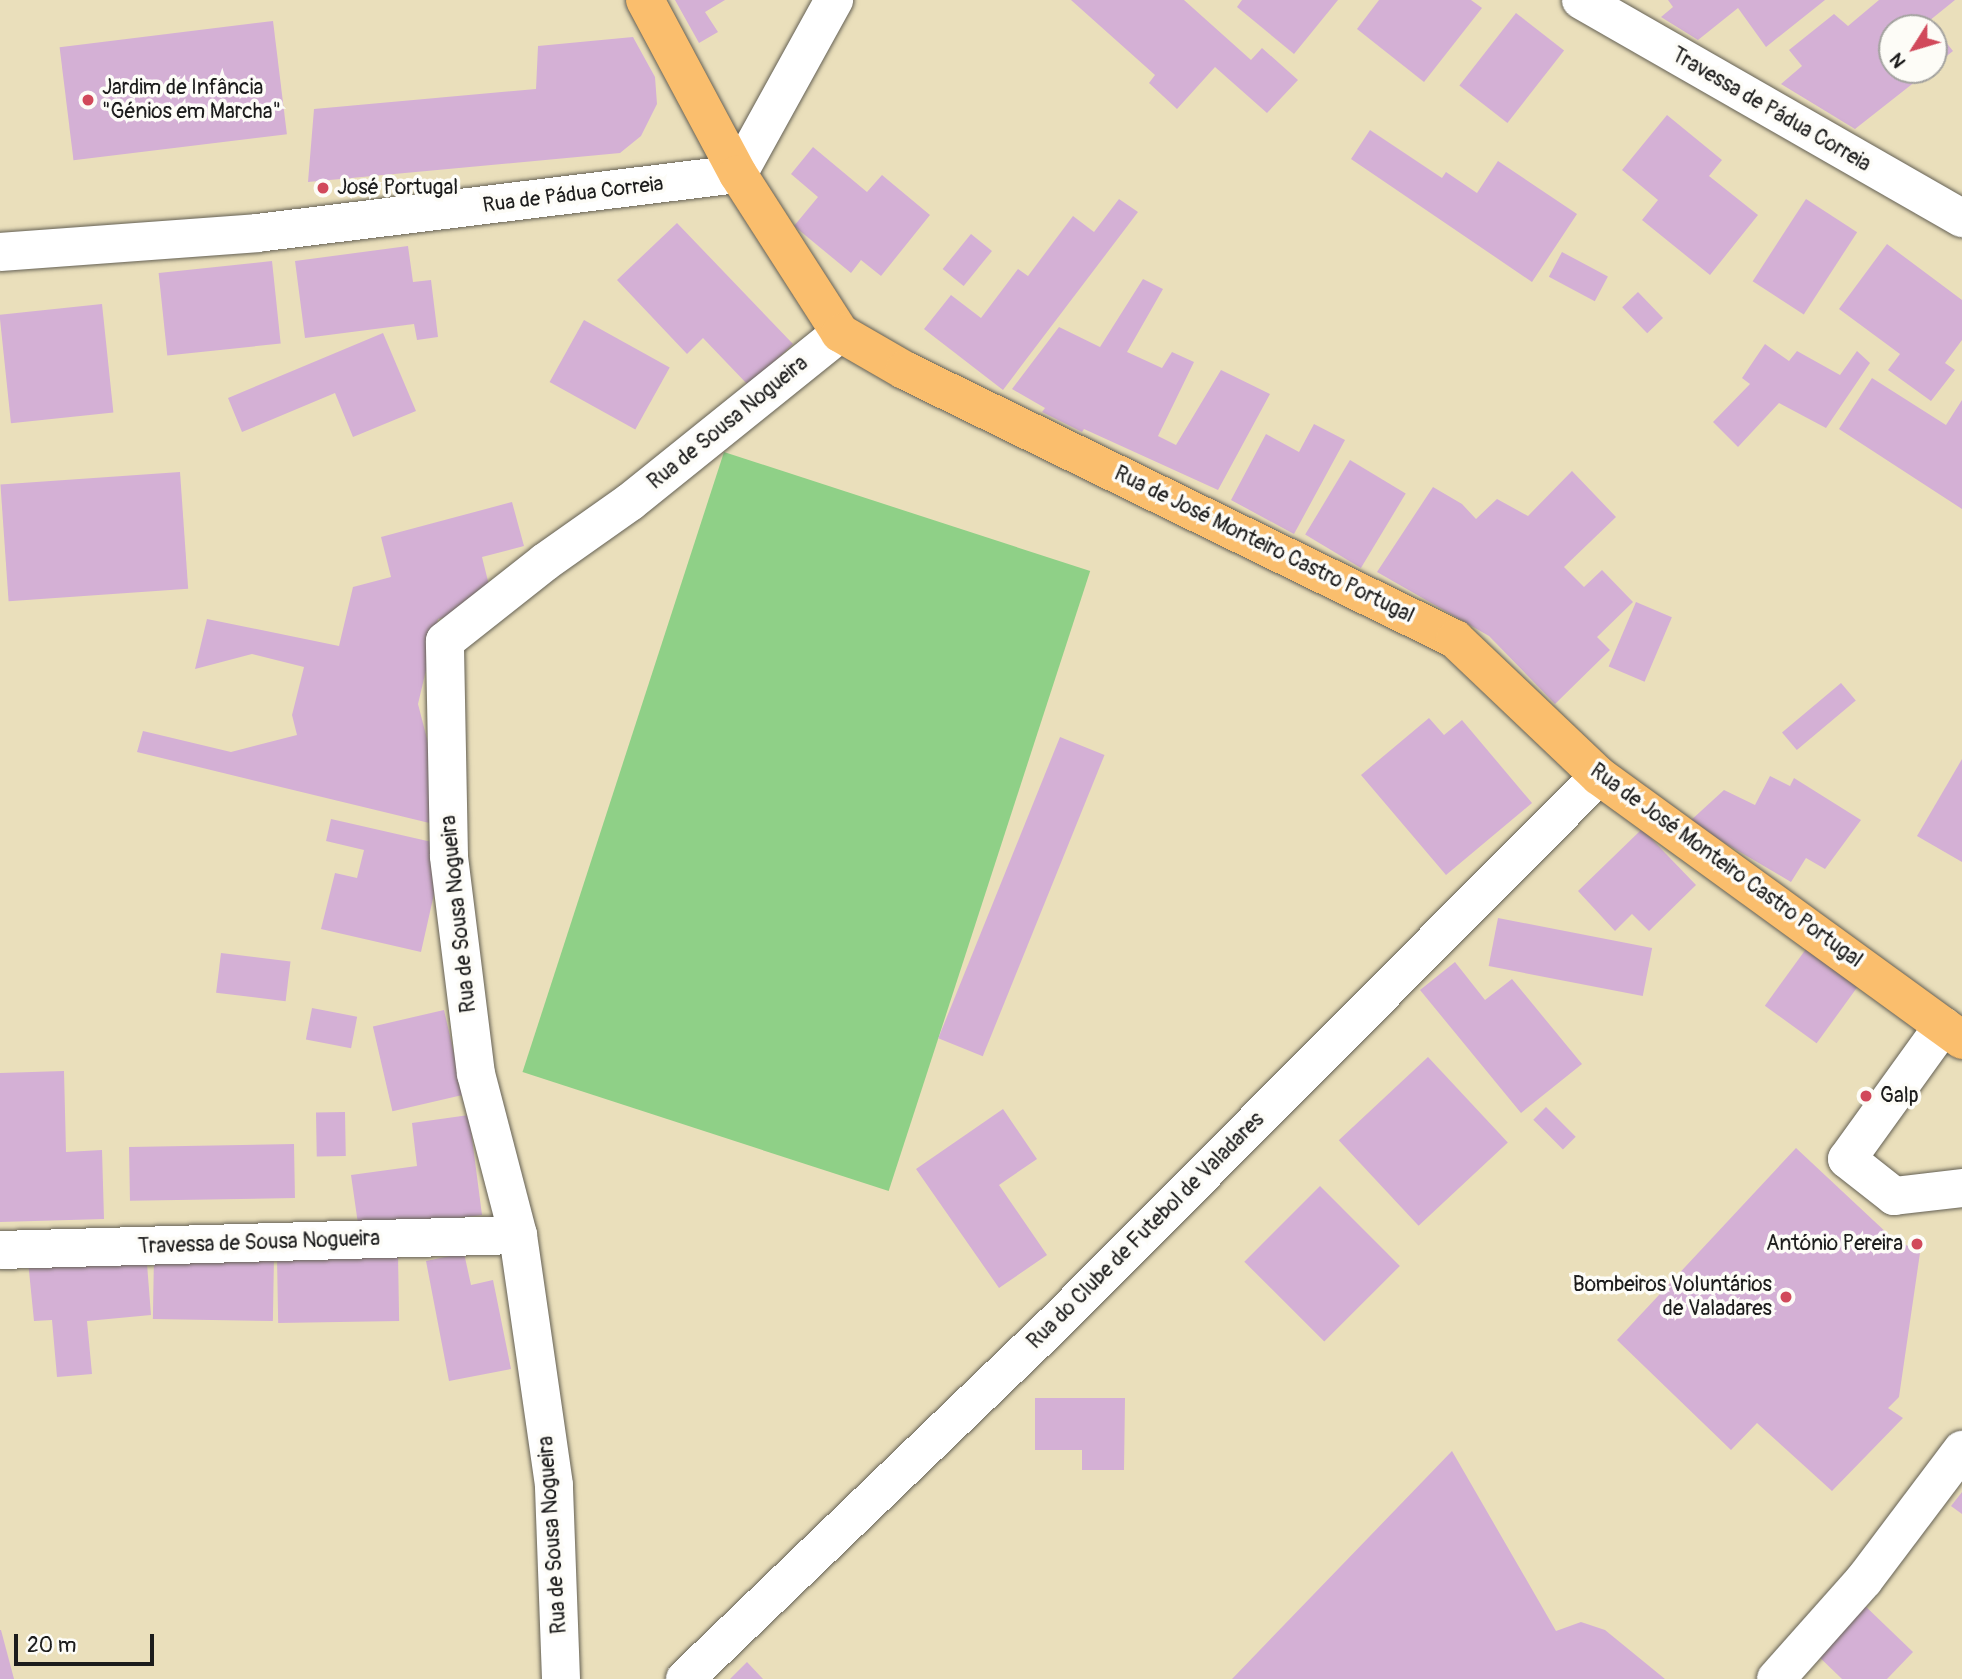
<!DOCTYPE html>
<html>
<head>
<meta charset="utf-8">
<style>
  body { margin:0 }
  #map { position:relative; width:1962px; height:1679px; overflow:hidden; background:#eadfbb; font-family:Pangolin,sans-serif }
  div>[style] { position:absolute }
  .green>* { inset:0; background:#8fd087; transform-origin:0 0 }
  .building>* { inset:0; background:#d4b0d5; transform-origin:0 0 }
  .roads { filter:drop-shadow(0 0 2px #646054) drop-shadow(0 0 2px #646054) }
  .minor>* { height:38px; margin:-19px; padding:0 19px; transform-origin:19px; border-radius:19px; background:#fff }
  .major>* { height:38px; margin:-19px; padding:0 19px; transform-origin:19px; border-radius:19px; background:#fabe6d }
  .dots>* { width:19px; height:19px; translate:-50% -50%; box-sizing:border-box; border:4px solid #fdfcf7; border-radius:50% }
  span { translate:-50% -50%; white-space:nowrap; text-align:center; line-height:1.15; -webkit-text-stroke:7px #fdfcf7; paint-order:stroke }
  .poi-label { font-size:21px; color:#1c1c1c }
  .left { translate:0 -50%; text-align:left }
  .right { translate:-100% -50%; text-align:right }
  .street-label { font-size:21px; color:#1c1c1c }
  .north { position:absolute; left:1878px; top:14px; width:70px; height:70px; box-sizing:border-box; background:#fdfcf7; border:2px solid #a3a29f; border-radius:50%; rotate:233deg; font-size:19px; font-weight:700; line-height:28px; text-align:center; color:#1c1c1c }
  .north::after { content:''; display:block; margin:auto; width:24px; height:32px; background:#d1495b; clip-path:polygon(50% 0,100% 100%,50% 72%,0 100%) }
  .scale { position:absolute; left:14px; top:1634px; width:140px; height:32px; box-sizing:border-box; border:4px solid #1c1c1c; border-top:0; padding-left:9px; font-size:21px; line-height:24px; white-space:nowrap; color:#1c1c1c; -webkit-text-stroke:5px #fdfcf7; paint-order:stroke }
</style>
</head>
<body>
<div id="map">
  <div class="green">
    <i style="left:724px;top:452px;width:385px;height:652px;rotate:18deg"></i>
  </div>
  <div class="building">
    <i style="clip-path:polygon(675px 0,725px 0,705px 12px,718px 32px,699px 43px)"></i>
    <i style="clip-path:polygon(1071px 0,1184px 0,1251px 60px,1262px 48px,1298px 80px,1267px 113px,1215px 67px,1177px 109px,1149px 83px,1155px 75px)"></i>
    <i style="clip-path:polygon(1242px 0,1338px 0,1294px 54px,1237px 7px)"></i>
    <i style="clip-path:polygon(1379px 0,1471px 0,1482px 8px,1424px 82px,1357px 29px)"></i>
    <i style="clip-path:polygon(1668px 0,1825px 0,1766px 47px,1738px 8px,1698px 40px,1661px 17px,1673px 7px)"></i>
    <i style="clip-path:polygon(1879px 0,1955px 0,1929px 21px,1953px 51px,1934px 66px,1934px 28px,1892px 28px,1892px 70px,1930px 70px,1855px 129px,1781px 84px,1802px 66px,1789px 50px,1834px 14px,1848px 26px)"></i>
    <i style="left:1516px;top:13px;width:61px;height:92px;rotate:38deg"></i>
    <i style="left:273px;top:21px;width:114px;height:215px;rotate:83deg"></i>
    <i style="clip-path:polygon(633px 37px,655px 77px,657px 104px,641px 136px,620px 153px,308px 182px,314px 109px,536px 89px,538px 46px)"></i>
    <i style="clip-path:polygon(1667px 115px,1722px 160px,1709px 176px,1758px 215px,1710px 275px,1642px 220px,1658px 200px,1622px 170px)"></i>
    <i style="clip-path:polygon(1370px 130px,1442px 178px,1446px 172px,1477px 193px,1498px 161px,1577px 214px,1532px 282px,1351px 159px)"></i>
    <i style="clip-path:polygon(813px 147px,867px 192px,882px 175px,930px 215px,881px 276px,861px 260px,851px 273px,794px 226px,818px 197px,791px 174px)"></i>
    <i style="clip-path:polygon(1119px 199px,1138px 212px,1003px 390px,924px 329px,951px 295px,981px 318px,1018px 269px,1028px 276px,1073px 216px,1094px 232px)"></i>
    <i style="left:1806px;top:199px;width:61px;height:98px;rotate:33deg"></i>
    <i style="clip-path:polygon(677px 223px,793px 344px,749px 386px,703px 338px,687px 354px,617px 280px)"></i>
    <i style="left:971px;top:234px;width:27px;height:45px;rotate:39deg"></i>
    <i style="clip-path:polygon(1887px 244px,1962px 300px,1962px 340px,1945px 363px,1955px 370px,1931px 401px,1888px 370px,1900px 354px,1839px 309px)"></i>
    <i style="clip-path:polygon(408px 246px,413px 282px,431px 280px,438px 337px,417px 340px,414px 324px,305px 338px,295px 261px)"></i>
    <i style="left:1562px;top:252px;width:52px;height:28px;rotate:28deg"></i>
    <i style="left:272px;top:261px;width:83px;height:114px;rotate:84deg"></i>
    <i style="clip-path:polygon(1143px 279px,1163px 289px,1127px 352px,1162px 368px,1172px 352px,1194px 362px,1158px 436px,1176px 445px,1221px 370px,1270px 394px,1218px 490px,1084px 429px,1082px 432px,1042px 412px,1045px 408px,1012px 389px,1059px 327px,1100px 347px)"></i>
    <i style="left:1638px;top:292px;width:36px;height:22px;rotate:46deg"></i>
    <i style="left:102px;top:304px;width:109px;height:103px;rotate:84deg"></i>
    <i style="left:584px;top:320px;width:98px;height:71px;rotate:29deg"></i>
    <i style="clip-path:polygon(383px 333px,416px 411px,353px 437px,335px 393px,242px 432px,228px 398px)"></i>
    <i style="clip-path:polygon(1765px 344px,1789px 361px,1797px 351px,1840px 375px,1857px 351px,1870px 363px,1826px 428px,1779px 403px,1738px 447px,1713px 422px,1750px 384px,1742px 378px)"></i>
    <i style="clip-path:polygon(1872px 378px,1946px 425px,1962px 400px,1962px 509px,1839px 429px)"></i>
    <i style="clip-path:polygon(1314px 424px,1345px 440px,1294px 534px,1231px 500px,1266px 434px,1299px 452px)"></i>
    <i style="left:1350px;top:460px;width:65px;height:87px;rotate:31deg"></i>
    <i style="clip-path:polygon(1572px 471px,1616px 517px,1564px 567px,1584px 587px,1602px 570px,1633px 602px,1597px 637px,1610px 650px,1555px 704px,1489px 636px,1377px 572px,1433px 487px,1462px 504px,1476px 519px,1497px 499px,1528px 516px)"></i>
    <i style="left:180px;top:472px;width:117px;height:180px;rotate:86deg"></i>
    <i style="clip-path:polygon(512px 502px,524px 546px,482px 557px,494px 605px,438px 619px,418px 704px,450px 828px,137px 752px,143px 731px,231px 752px,297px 735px,292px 715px,304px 667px,252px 654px,195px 669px,207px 619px,339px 646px,353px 587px,391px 577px,381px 537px)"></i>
    <i style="left:1636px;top:602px;width:39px;height:70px;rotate:23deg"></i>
    <i style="left:1841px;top:683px;width:23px;height:77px;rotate:50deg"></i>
    <i style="clip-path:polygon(1429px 718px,1444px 735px,1462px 720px,1532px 803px,1446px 875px,1361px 775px)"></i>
    <i style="left:1060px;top:737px;width:48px;height:325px;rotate:22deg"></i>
    <i style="clip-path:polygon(1962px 759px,1962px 862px,1917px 836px)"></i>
    <i style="clip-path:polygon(1770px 776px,1790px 786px,1794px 778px,1861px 820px,1825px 869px,1806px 858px,1791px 882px,1689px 822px,1724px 790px,1755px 805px)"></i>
    <i style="clip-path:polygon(331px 819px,445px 845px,421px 952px,321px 929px,335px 873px,357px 878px,364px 850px,326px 841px)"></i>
    <i style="clip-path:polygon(1642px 829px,1696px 885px,1649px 931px,1632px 914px,1615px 931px,1578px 891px)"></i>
    <i style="left:1498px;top:918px;width:157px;height:49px;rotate:11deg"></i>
    <i style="left:1806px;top:949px;width:64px;height:70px;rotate:36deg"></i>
    <i style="left:221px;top:953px;width:70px;height:40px;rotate:7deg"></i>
    <i style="clip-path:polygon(1455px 962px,1485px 1000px,1512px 979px,1582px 1064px,1521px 1113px,1420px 990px)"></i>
    <i style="left:312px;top:1008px;width:46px;height:32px;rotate:11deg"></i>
    <i style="left:444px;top:1010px;width:87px;height:73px;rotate:77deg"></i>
    <i style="left:1428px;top:1057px;width:117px;height:122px;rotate:47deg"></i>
    <i style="clip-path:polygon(64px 1071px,66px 1152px,102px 1150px,104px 1219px,0 1222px,0 1073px)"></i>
    <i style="left:1546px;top:1107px;width:42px;height:18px;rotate:45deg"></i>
    <i style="clip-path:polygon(1003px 1109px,1037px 1159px,999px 1185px,1047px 1255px,999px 1288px,916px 1169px)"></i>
    <i style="left:345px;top:1112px;width:44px;height:29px;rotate:89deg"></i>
    <i style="clip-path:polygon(469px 1115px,482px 1215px,359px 1231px,351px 1175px,417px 1166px,412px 1123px)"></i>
    <i style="left:294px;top:1144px;width:54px;height:165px;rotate:89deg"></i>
    <i style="clip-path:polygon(1796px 1148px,1889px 1235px,1920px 1253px,1899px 1397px,1888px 1408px,1903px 1418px,1832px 1491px,1757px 1423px,1731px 1450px,1617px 1340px)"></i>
    <i style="left:1320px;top:1186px;width:113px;height:107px;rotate:45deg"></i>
    <i style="clip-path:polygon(146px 1251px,151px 1315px,87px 1321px,92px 1374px,57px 1377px,52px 1320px,34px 1321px,28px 1261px)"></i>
    <i style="clip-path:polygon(464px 1253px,471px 1285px,493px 1280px,511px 1369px,449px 1381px,426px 1261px)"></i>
    <i style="left:154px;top:1255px;width:120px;height:64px;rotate:1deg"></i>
    <i style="left:398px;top:1255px;width:66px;height:121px;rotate:89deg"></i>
    <i style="clip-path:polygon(1035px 1398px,1125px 1398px,1124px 1470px,1082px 1470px,1082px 1450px,1035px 1450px)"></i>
    <i style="clip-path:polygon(1452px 1451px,1556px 1631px,1581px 1622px,1605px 1630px,1665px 1679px,1232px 1679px)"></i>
    <i style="clip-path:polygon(1962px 1492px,1962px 1514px,1951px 1506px)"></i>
    <i style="clip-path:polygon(1861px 1602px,1913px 1652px,1887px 1679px,1842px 1679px,1814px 1652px)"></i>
    <i style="clip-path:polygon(0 1630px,1px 1630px,14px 1679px,0 1679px)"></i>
    <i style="clip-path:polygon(747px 1662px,763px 1679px,730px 1679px)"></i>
  </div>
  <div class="roads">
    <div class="minor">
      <i style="left:1581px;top:0;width:439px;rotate:29.8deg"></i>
      <i style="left:0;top:252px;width:258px;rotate:-4.2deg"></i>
      <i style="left:257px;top:233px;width:485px;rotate:-7deg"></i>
      <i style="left:738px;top:174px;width:199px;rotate:-61.1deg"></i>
      <i style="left:1943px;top:1026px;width:164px;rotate:125.8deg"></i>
      <i style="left:1847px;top:1159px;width:60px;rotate:38.2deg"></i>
      <i style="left:1894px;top:1196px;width:68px;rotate:-6.7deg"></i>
      <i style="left:0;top:1250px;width:518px;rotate:-1.66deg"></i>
      <i style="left:561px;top:1679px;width:194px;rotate:-92.1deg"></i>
      <i style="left:554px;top:1485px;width:253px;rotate:-98.2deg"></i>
      <i style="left:518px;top:1235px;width:166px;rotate:-104.6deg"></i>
      <i style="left:476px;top:1074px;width:220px;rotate:-97.1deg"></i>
      <i style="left:449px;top:856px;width:215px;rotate:-91.1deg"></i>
      <i style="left:445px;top:641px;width:127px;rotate:-38.3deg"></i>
      <i style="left:545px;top:562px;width:104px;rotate:-35.2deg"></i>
      <i style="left:630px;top:502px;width:270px;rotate:-38.8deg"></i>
      <i style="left:685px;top:1679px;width:515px;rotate:-43.9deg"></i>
      <i style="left:1056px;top:1322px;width:770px;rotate:-45.16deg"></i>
      <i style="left:1776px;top:1679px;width:132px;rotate:-48.4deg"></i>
      <i style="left:1864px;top:1580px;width:163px;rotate:-53deg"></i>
    </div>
    <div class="major">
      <i style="left:645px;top:0;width:197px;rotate:61.9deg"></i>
      <i style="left:738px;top:174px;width:189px;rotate:57.3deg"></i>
      <i style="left:840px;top:333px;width:74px;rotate:30deg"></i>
      <i style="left:904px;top:370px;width:613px;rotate:26.02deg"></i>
      <i style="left:1455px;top:639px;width:199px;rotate:43.6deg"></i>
      <i style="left:1599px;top:776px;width:449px;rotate:36deg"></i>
    </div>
  </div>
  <div class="dots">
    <i style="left:88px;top:100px;background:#d1495b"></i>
    <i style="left:323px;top:188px;background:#d1495b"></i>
    <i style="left:1866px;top:1096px;background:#d1495b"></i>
    <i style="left:1917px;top:1244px;background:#d1495b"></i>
    <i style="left:1786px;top:1297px;background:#d1495b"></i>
  </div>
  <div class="poi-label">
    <span class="left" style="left:102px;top:100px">Jardim de Infância<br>"Génios em Marcha"</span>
    <span class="left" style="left:337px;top:188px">José Portugal</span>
    <span class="left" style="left:1880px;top:1096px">Galp</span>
    <span class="right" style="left:1903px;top:1244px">António Pereira</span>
    <span class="right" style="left:1772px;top:1297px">Bombeiros Voluntários<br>de Valadares</span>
  </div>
  <div class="street-label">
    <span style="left:1771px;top:110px;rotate:30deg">Travessa de Pádua Correia</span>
    <span style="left:573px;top:195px;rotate:-7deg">Rua de Pádua Correia</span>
    <span style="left:728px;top:423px;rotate:-39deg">Rua de Sousa Nogueira</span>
    <span style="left:1264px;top:545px;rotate:26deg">Rua de José Monteiro Castro Portugal</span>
    <span style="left:1726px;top:866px;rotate:36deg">Rua de José Monteiro Castro Portugal</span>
    <span style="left:459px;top:914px;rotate:-96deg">Rua de Sousa Nogueira</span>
    <span style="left:1146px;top:1231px;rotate:-45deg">Rua do Clube de Futebol de Valadares</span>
    <span style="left:259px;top:1243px;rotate:-2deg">Travessa de Sousa Nogueira</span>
    <span style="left:553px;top:1535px;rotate:-94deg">Rua de Sousa Nogueira</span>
  </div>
  <div class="north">N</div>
  <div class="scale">20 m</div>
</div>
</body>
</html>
